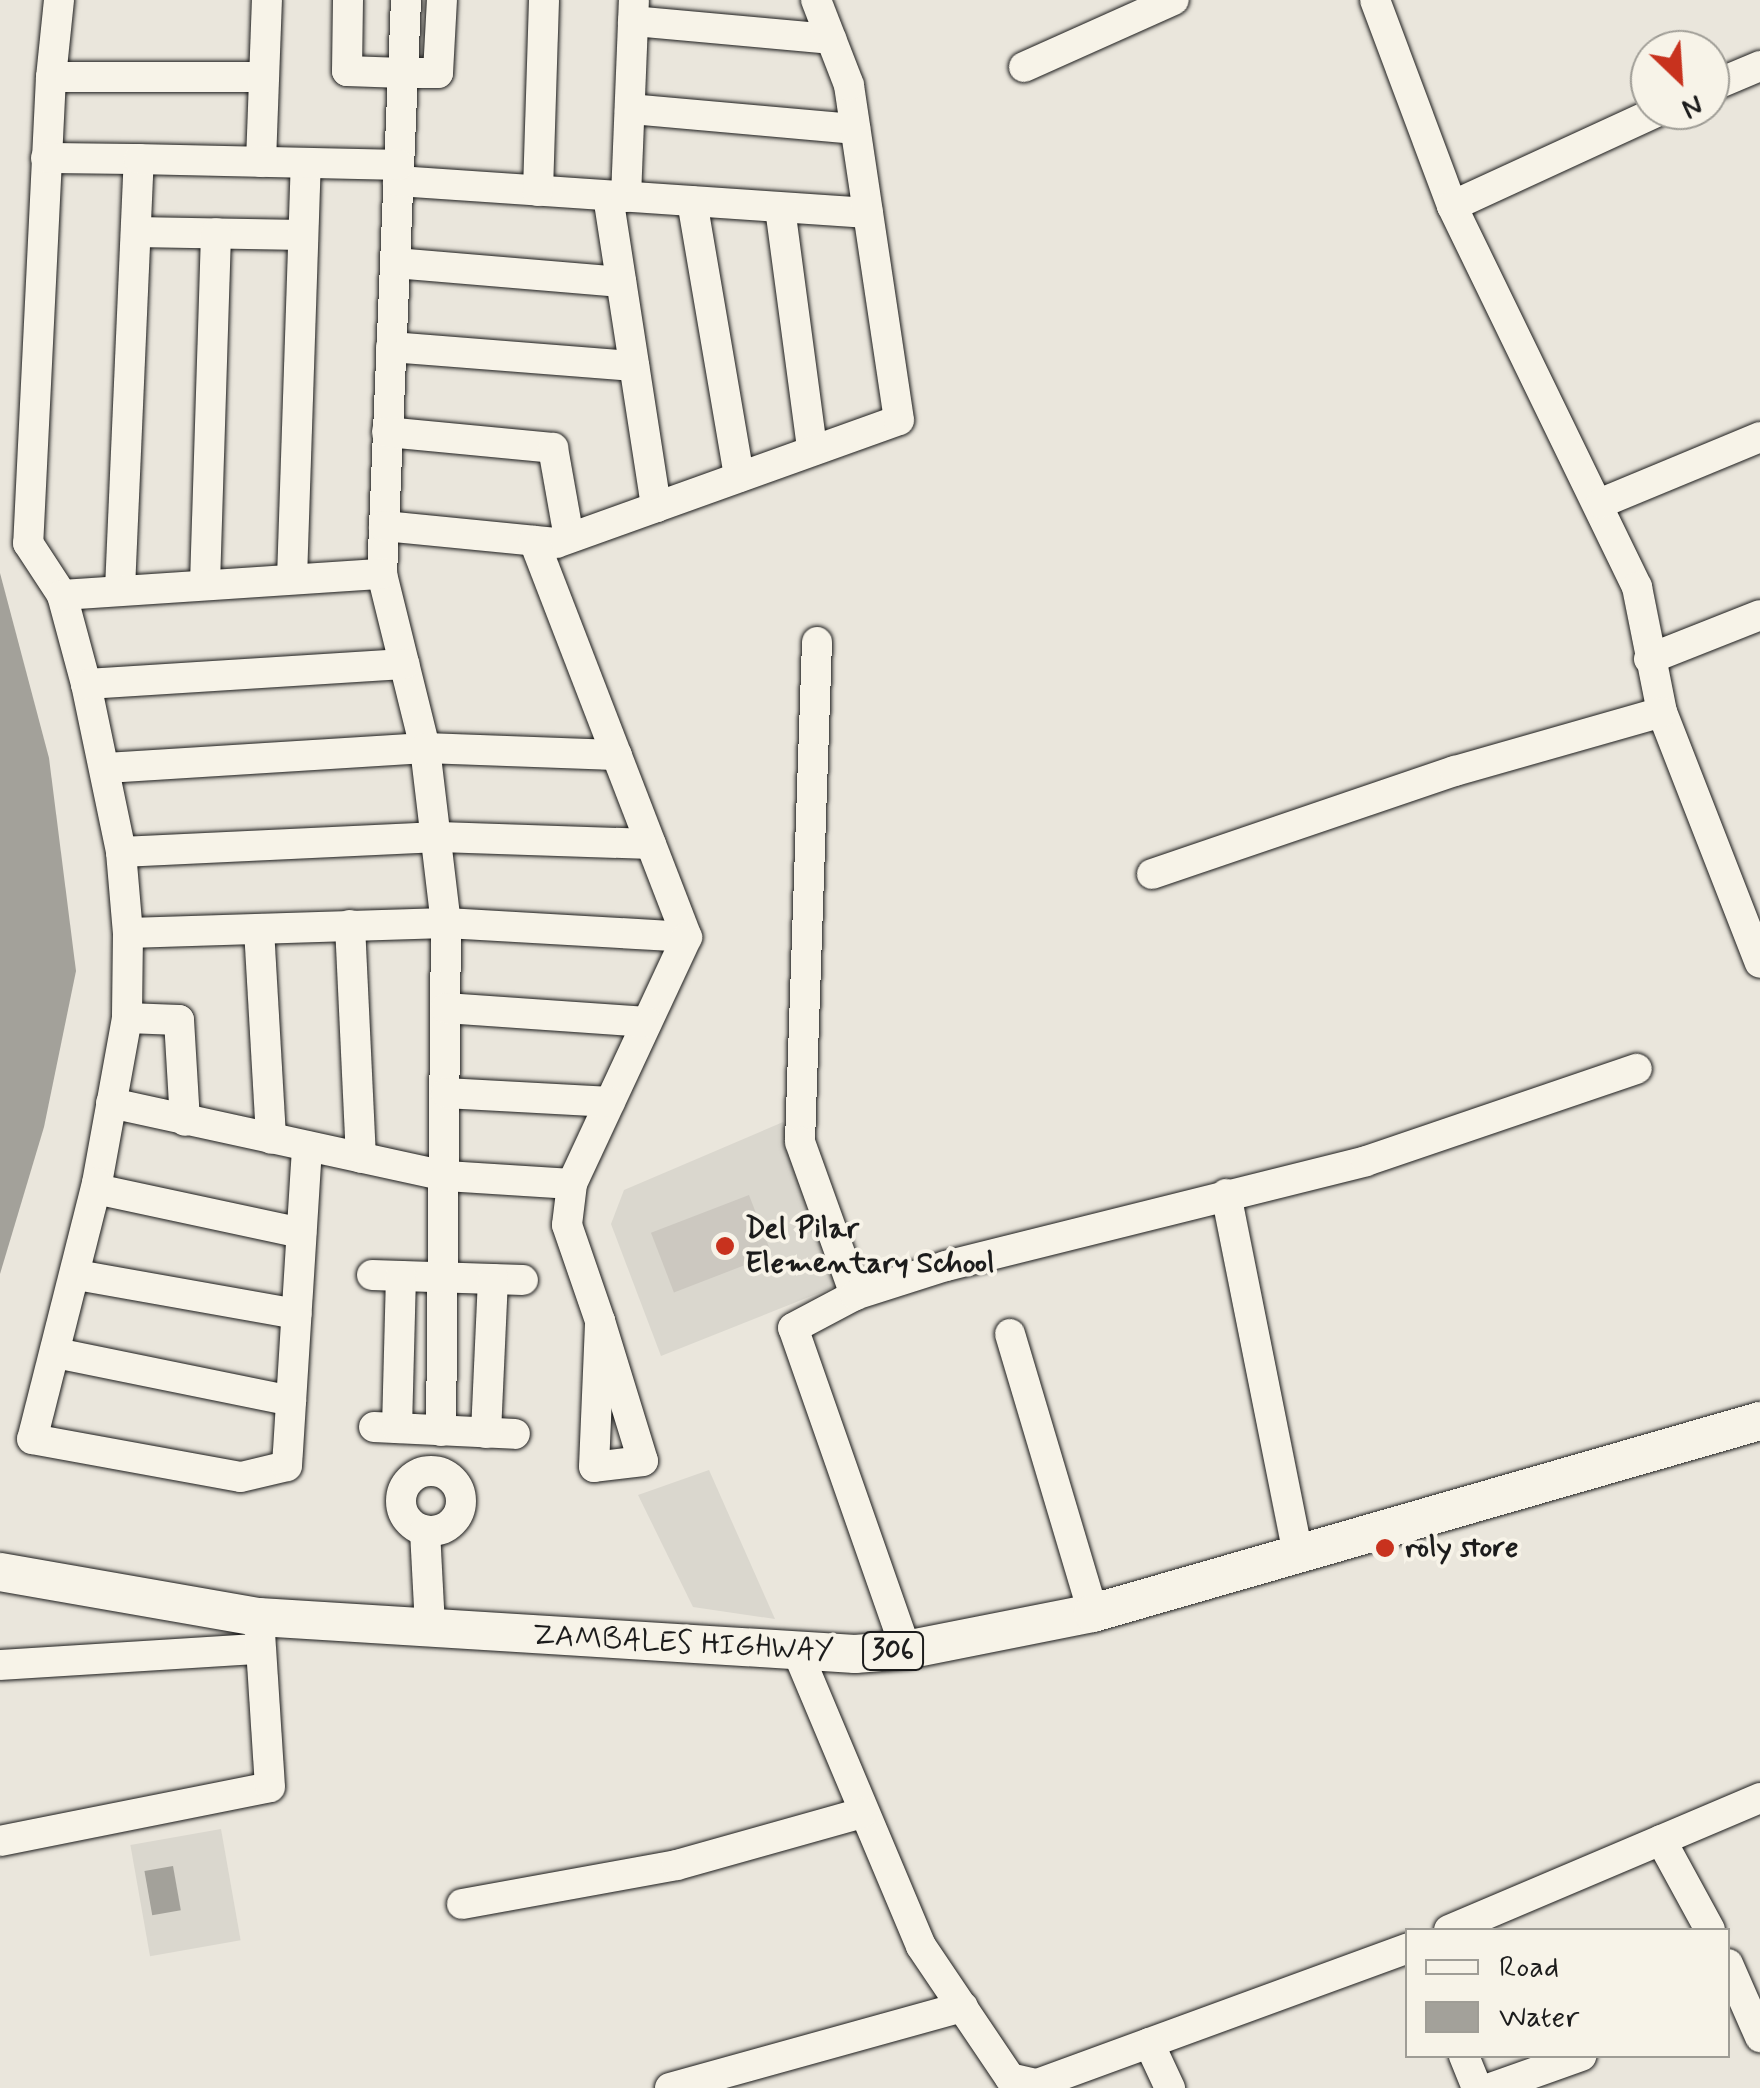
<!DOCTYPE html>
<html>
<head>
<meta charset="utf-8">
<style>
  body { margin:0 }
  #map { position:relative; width:1760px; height:2088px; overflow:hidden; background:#eae6dc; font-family:Mynerve,sans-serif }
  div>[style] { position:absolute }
  .built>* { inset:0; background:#dad7ce; transform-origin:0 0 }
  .green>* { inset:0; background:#ccc8c0; transform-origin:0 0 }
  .water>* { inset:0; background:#a3a19a; transform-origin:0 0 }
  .roads { filter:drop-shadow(0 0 2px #1c1c1c) drop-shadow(0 0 2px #1c1c1c) }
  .minor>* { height:30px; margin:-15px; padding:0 15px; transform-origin:15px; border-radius:15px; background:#f7f3e8 }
  .minor>.ring { margin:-15px; padding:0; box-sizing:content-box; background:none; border:30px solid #f7f3e8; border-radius:50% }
  .major>* { height:38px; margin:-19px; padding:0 19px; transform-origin:19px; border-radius:19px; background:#f7f3e8 }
  .dots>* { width:28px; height:28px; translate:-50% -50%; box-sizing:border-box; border:5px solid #f7f3e8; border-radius:50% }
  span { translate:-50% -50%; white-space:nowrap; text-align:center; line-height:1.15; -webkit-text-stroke:8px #f7f3e8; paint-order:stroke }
  .shield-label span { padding:2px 8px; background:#f7f3e8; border:2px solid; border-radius:8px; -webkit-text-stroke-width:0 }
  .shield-label { font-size:28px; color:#1c1c1c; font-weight:700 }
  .poi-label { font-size:30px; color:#1c1c1c; font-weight:700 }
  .left { translate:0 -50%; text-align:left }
  .street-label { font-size:30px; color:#1c1c1c }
  .legend { position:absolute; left:1405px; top:1928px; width:325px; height:130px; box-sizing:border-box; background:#f7f3e8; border:2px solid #9f9d96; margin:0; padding:12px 18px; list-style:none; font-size:30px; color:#1c1c1c }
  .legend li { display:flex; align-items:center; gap:20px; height:50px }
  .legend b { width:50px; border:2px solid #9f9d96 }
  .north { position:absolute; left:1630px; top:30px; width:100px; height:100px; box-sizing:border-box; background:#f7f3e8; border:2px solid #9f9d96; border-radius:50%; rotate:155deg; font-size:28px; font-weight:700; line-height:40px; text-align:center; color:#1c1c1c }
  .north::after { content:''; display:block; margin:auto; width:35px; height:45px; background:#c8321e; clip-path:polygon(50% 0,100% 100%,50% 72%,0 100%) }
</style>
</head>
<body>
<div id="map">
  <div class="built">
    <i style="clip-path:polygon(783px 1122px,844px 1283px,661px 1356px,611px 1224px,624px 1190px)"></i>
    <i style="clip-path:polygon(709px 1470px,775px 1619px,693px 1607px,638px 1495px)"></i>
    <i style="left:221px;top:1829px;width:113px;height:92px;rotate:80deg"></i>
  </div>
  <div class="green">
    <i style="left:749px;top:1195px;width:64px;height:105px;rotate:69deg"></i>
  </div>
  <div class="water">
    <i style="clip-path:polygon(0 573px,49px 758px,76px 971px,44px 1127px,0 1274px)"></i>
    <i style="left:173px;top:1866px;width:45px;height:29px;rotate:80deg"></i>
  </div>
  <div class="roads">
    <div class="minor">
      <i style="left:59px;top:0;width:77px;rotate:95.9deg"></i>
      <i style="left:51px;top:77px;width:213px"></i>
      <i style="left:348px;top:0;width:71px;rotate:90.8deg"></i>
      <i style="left:347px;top:71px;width:56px;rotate:2deg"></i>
      <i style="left:403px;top:73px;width:35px"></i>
      <i style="left:438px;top:73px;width:73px;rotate:-86.9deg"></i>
      <i style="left:406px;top:0;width:575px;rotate:92.39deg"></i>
      <i style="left:382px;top:574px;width:179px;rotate:76.1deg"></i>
      <i style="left:425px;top:748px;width:176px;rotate:83.2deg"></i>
      <i style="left:446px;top:923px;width:508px;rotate:90.56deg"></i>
      <i style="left:1375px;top:0;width:220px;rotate:69.5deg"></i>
      <i style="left:1452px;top:206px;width:424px;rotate:64.1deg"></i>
      <i style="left:1637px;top:587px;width:127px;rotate:78.7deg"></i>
      <i style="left:1662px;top:712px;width:269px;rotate:68.7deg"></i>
      <i style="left:633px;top:21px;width:199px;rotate:5.2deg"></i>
      <i style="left:1024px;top:67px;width:164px;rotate:-24.1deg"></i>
      <i style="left:51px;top:77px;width:467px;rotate:92.8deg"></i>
      <i style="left:28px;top:543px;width:62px;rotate:56.8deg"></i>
      <i style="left:62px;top:595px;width:92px;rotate:74.9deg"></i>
      <i style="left:86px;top:684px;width:172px;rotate:78.2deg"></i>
      <i style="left:121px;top:852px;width:81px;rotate:85.1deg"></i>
      <i style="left:128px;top:933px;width:85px;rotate:90.7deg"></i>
      <i style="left:127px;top:1018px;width:168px;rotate:100.3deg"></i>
      <i style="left:97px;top:1183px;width:264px;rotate:104.2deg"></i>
      <i style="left:32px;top:1439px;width:212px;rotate:10.3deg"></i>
      <i style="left:241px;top:1477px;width:47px;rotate:-13.4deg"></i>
      <i style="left:287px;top:1466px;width:320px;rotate:-86.4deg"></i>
      <i style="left:1710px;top:87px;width:54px;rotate:-22.8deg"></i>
      <i style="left:630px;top:109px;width:226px;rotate:5.1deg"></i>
      <i style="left:46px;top:158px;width:93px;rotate:0.6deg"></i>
      <i style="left:261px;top:162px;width:162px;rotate:-87.9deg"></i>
      <i style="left:398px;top:181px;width:471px;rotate:3.9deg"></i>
      <i style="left:538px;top:191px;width:191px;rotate:-88.2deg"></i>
      <i style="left:608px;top:196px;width:315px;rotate:81.2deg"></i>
      <i style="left:626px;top:197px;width:196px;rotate:-87.7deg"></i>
      <i style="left:692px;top:201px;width:280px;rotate:80.3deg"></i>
      <i style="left:1452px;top:206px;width:230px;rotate:-24.7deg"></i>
      <i style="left:780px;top:208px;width:241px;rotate:82.4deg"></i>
      <i style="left:136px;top:232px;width:167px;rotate:1deg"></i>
      <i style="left:395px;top:263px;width:227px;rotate:4.8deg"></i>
      <i style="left:391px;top:347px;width:244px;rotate:4.5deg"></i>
      <i style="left:387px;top:432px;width:167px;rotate:5.5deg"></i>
      <i style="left:553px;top:448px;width:91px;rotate:79.9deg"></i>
      <i style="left:1601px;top:503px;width:172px;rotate:-22.5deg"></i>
      <i style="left:384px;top:526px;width:173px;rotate:5.6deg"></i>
      <i style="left:556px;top:543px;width:364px;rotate:-19.7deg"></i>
      <i style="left:899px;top:420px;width:339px;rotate:-98.5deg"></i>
      <i style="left:849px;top:85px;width:91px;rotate:-111.2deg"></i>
      <i style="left:534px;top:541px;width:425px;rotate:68.9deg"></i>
      <i style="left:292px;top:579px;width:416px;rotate:-88.1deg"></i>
      <i style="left:205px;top:584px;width:351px;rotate:-88.2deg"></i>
      <i style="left:120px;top:589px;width:430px;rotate:-87.5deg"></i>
      <i style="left:139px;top:159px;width:260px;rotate:1.3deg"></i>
      <i style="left:62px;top:595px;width:321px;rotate:-3.8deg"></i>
      <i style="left:817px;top:642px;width:500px;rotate:91.95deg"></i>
      <i style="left:800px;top:1142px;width:163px;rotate:70.2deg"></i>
      <i style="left:1649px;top:659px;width:119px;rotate:-21.6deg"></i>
      <i style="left:86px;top:684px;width:319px;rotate:-3.6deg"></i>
      <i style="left:106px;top:768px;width:320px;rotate:-3.6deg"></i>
      <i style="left:425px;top:748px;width:192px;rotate:2.1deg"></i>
      <i style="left:121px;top:852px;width:318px;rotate:-2.7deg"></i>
      <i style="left:439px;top:837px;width:212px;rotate:1.9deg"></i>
      <i style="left:1152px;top:874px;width:320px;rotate:-18.8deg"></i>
      <i style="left:1455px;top:771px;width:215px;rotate:-15.9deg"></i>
      <i style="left:350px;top:925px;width:233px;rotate:87.3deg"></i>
      <i style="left:259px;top:929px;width:210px;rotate:86.7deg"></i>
      <i style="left:128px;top:933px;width:318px;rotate:-1.8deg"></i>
      <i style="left:446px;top:923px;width:241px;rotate:3.3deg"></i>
      <i style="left:687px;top:937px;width:272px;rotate:115deg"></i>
      <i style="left:446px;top:1008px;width:201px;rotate:4deg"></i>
      <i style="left:127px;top:1018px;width:52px;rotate:2.2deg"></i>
      <i style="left:179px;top:1020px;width:101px;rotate:86.6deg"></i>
      <i style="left:446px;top:1093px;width:164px;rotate:3.1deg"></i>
      <i style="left:111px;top:1103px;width:343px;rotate:12.3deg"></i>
      <i style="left:446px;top:1176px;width:126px;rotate:3.6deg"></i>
      <i style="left:572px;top:1184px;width:41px;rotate:97deg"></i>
      <i style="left:567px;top:1225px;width:102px;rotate:71deg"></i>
      <i style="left:96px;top:1189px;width:210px;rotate:12.1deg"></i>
      <i style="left:1226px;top:1194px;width:367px;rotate:78.7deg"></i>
      <i style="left:77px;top:1275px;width:223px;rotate:10.1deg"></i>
      <i style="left:372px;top:1275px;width:151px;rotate:1.9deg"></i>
      <i style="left:600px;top:1321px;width:146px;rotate:72.9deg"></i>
      <i style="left:643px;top:1461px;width:49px;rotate:173deg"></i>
      <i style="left:594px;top:1467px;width:146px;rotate:-87.6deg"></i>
      <i style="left:1010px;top:1334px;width:291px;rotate:73.4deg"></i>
      <i style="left:56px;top:1353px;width:240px;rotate:11.5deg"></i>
      <i style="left:374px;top:1427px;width:141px;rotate:2.8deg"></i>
      <i style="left:397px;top:1428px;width:152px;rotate:-88.5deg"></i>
      <i style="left:486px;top:1433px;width:154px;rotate:-87.4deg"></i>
      <i class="ring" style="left:401px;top:1471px;width:30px;height:30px"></i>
      <i style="left:425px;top:1531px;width:97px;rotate:87deg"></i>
      <i style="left:906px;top:1650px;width:341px;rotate:-109.3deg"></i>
      <i style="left:793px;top:1328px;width:70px;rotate:-28deg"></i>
      <i style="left:855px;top:1295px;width:96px;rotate:-17.7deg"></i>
      <i style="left:946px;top:1266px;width:433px;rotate:-14deg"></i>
      <i style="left:1366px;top:1161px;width:286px;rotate:-18.8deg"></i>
      <i style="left:797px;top:1651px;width:320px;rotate:67.2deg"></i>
      <i style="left:921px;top:1946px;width:159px;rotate:56deg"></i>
      <i style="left:1010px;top:2078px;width:28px;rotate:13deg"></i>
      <i style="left:1037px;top:2084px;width:395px;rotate:-20.1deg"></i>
      <i style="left:0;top:1665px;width:257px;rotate:-3.6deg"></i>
      <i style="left:1661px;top:1840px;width:102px;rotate:61.4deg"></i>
      <i style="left:0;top:1841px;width:275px;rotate:-11.3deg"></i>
      <i style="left:270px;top:1787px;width:170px;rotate:-93.7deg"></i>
      <i style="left:462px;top:1904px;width:219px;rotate:-10.3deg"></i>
      <i style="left:677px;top:1865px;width:192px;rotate:-15.7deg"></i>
      <i style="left:1449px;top:1930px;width:338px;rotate:-23deg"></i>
      <i style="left:1728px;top:1964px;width:80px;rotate:66.3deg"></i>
      <i style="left:1149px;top:2043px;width:50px;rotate:65deg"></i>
      <i style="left:1464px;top:2056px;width:35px;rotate:68deg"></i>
      <i style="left:670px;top:2088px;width:304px;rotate:-15.5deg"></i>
      <i style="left:1491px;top:2088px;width:96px;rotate:-19.6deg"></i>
    </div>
    <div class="major">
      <i style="left:0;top:1572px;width:263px;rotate:9.9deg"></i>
      <i style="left:259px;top:1617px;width:597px;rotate:3.55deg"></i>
      <i style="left:855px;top:1654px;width:51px;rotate:-4.5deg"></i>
      <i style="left:906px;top:1650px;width:191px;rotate:-11.2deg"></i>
      <i style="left:1093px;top:1613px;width:694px;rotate:-16.06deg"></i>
    </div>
  </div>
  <div class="dots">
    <i style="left:725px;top:1246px;background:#c8321e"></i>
    <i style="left:1385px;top:1548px;background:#c8321e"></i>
  </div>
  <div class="shield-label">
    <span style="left:893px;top:1651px">306</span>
  </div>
  <div class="poi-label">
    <span class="left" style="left:745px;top:1246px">Del Pilar<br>Elementary School</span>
    <span class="left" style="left:1405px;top:1548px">roly store</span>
  </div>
  <div class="street-label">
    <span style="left:683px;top:1644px;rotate:3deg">ZAMBALES HIGHWAY</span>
  </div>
  <ul class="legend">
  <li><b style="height:12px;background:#f7f3e8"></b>Road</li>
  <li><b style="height:28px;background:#a3a19a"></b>Water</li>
  </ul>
  <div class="north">N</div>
</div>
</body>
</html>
